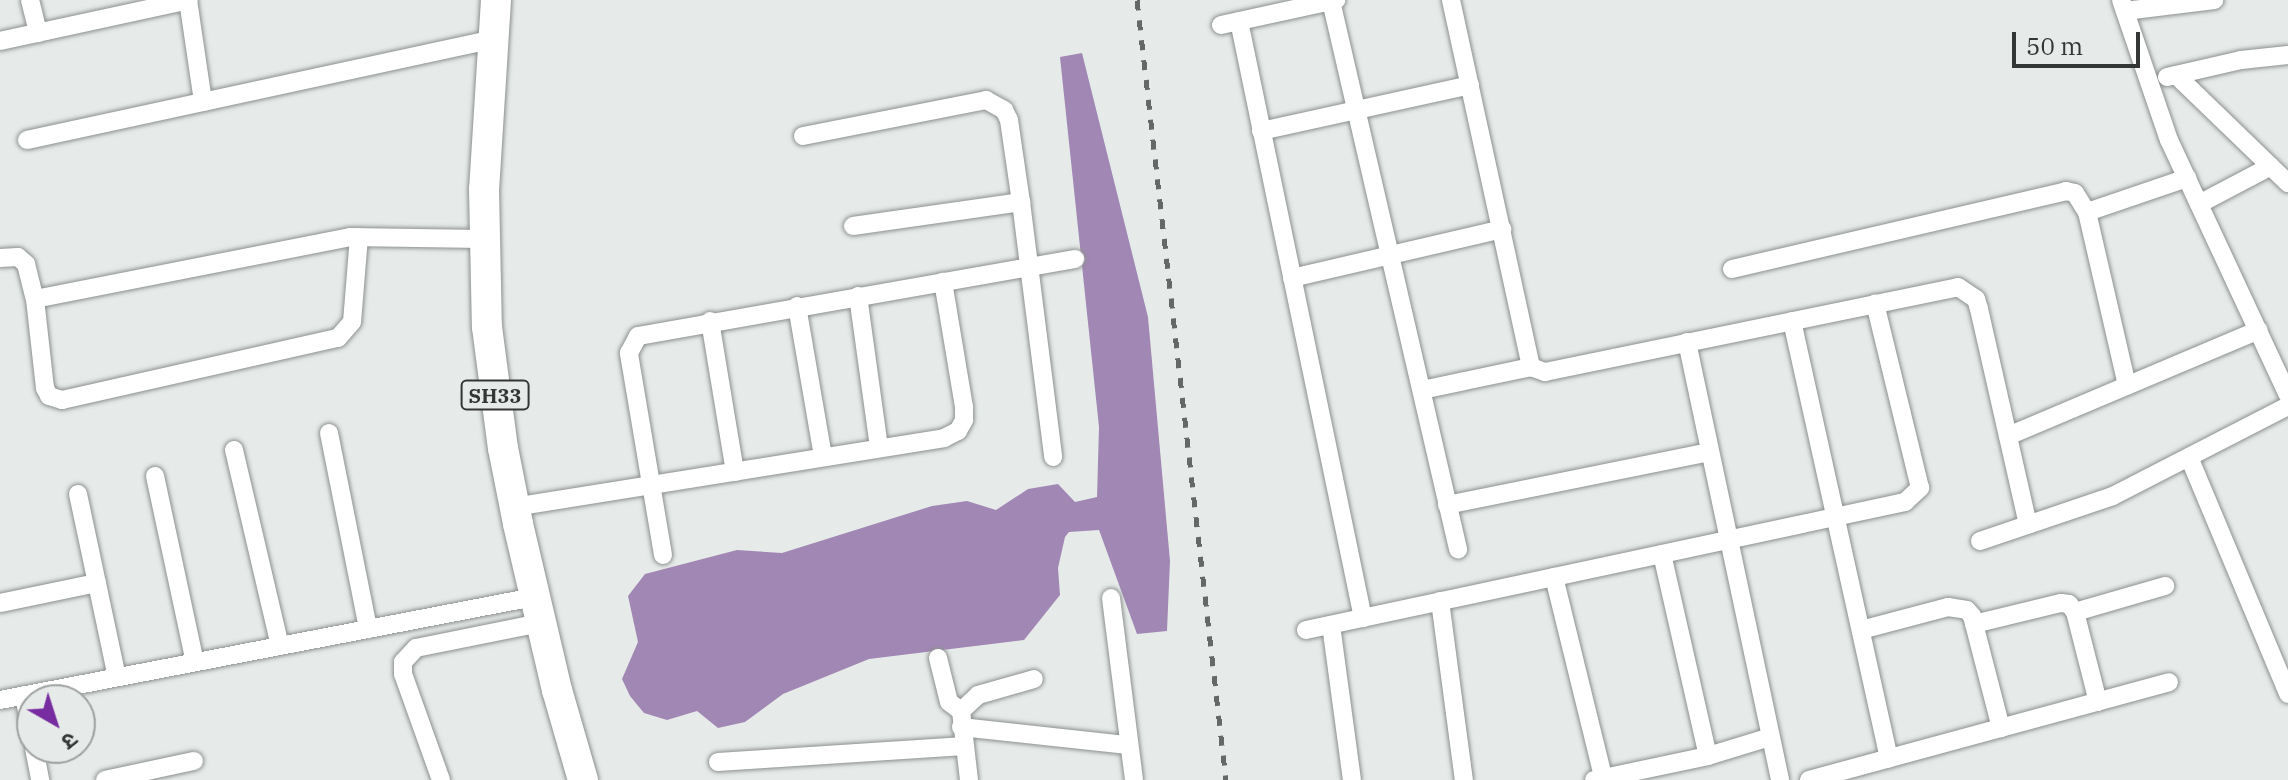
<!DOCTYPE html>
<html>
<head>
<meta charset="utf-8">
<style>
  body { margin:0 }
  #map { position:relative; width:2288px; height:780px; overflow:hidden; background:#e6ebe9; font-family:"IBM Plex Serif","Noto Sans Devanagari",serif }
  div>[style] { position:absolute }
  .water>* { inset:0; background:#a187b4 }
  .roads { filter:drop-shadow(0 0 2px #8c908e) drop-shadow(0 0 2px #8c908e) }
  .street>* { height:18px; margin:-9px; padding:0 9px; transform-origin:9px; border-radius:9px; background:#fff }
  .primary>* { height:30px; margin:-15px; padding:0 15px; transform-origin:15px; border-radius:15px; background:#fff }
  .rail>* { height:5px; margin-top:-2.5px; transform-origin:0; background:repeating-linear-gradient(90deg,#666867 0 10px,transparent 0 20px) }
  span { translate:-50% -50%; white-space:nowrap; text-align:center; line-height:1.15; -webkit-text-stroke:8px #e6ebe9; paint-order:stroke }
  .shield-label span { padding:2px 6px; background:#e6ebe9; border:2px solid; border-radius:6px; -webkit-text-stroke-width:0 }
  .shield-label { font-size:20px; color:#343535; font-weight:700 }
  .north { position:absolute; left:16px; top:684px; width:80px; height:80px; box-sizing:border-box; background:#e6ebe9; border:2px solid #9fa2a1; border-radius:50%; rotate:141deg; font-size:22px; font-weight:700; line-height:32px; text-align:center; color:#343535 }
  .north::after { content:''; display:block; margin:auto; width:28px; height:36px; background:#772da0; clip-path:polygon(50% 0,100% 100%,50% 72%,0 100%) }
  .scale { position:absolute; left:2012px; top:32px; width:128px; height:36px; box-sizing:border-box; border:4px solid #343535; border-top:0; padding-left:10px; font-size:24px; line-height:28px; white-space:nowrap; color:#343535; -webkit-text-stroke:6px #e6ebe9; paint-order:stroke }
</style>
</head>
<body>
<div id="map">
  <div class="water">
    <i style="clip-path:polygon(1082px 53px,1148px 317px,1170px 561px,1167px 631px,1137px 634px,1099px 530px,1069px 532px,1065px 537px,1058px 568px,1060px 595px,1024px 640px,869px 659px,783px 694px,745px 722px,718px 728px,697px 711px,667px 720px,644px 713px,630px 696px,622px 679px,638px 642px,628px 596px,645px 574px,737px 550px,782px 553px,932px 506px,967px 501px,996px 510px,1028px 489px,1058px 484px,1075px 502px,1097px 497px,1099px 427px,1060px 57px)"></i>
  </div>
  <div class="roads">
    <div class="street">
      <i style="left:30px;top:0;width:34px;rotate:76deg"></i>
      <i style="left:188px;top:0;width:103px;rotate:81.6deg"></i>
      <i style="left:1451px;top:0;width:376px;rotate:77.7deg"></i>
      <i style="left:2121px;top:0;width:148px;rotate:71.1deg"></i>
      <i style="left:2169px;top:140px;width:281px;rotate:65deg"></i>
      <i style="left:1331px;top:1px;width:563px;rotate:76.95deg"></i>
      <i style="left:2125px;top:11px;width:90px;rotate:-7deg"></i>
      <i style="left:1239px;top:21px;width:610px;rotate:78.27deg"></i>
      <i style="left:1221px;top:25px;width:118px;rotate:-12.3deg"></i>
      <i style="left:0;top:41px;width:193px;rotate:-12.2deg"></i>
      <i style="left:2176px;top:75px;width:156px;rotate:44deg"></i>
      <i style="left:2167px;top:77px;width:76px;rotate:-12.9deg"></i>
      <i style="left:2241px;top:60px;width:47px;rotate:-6.1deg"></i>
      <i style="left:1261px;top:131px;width:214px;rotate:-12.4deg"></i>
      <i style="left:803px;top:136px;width:187px;rotate:-11.1deg"></i>
      <i style="left:986px;top:100px;width:21px;rotate:29deg"></i>
      <i style="left:1004px;top:110px;width:11px;rotate:63deg"></i>
      <i style="left:1009px;top:120px;width:83px;rotate:81.7deg"></i>
      <i style="left:1021px;top:202px;width:257px;rotate:82.8deg"></i>
      <i style="left:27px;top:140px;width:478px;rotate:-12.2deg"></i>
      <i style="left:2199px;top:204px;width:81px;rotate:-27.8deg"></i>
      <i style="left:2087px;top:212px;width:106px;rotate:-18.8deg"></i>
      <i style="left:853px;top:226px;width:170px;rotate:-8.1deg"></i>
      <i style="left:0;top:258px;width:18px;rotate:-3deg"></i>
      <i style="left:18px;top:257px;width:11px;rotate:41deg"></i>
      <i style="left:26px;top:264px;width:36px;rotate:76deg"></i>
      <i style="left:35px;top:299px;width:321px;rotate:-11.1deg"></i>
      <i style="left:350px;top:237px;width:133px;rotate:0.9deg"></i>
      <i style="left:1732px;top:269px;width:343px;rotate:-13.1deg"></i>
      <i style="left:2066px;top:191px;width:9px;rotate:13deg"></i>
      <i style="left:2075px;top:193px;width:22px;rotate:58deg"></i>
      <i style="left:2087px;top:212px;width:178px;rotate:77deg"></i>
      <i style="left:1292px;top:278px;width:216px;rotate:-13.1deg"></i>
      <i style="left:858px;top:296px;width:153px;rotate:82.1deg"></i>
      <i style="left:35px;top:299px;width:90px;rotate:83.6deg"></i>
      <i style="left:45px;top:388px;width:9px;rotate:63deg"></i>
      <i style="left:49px;top:396px;width:14px;rotate:17deg"></i>
      <i style="left:62px;top:400px;width:283px;rotate:-12.7deg"></i>
      <i style="left:338px;top:338px;width:21px;rotate:-49deg"></i>
      <i style="left:352px;top:322px;width:85px;rotate:-85.3deg"></i>
      <i style="left:797px;top:306px;width:153px;rotate:80.2deg"></i>
      <i style="left:710px;top:321px;width:153px;rotate:80.6deg"></i>
      <i style="left:1792px;top:321px;width:448px;rotate:77.5deg"></i>
      <i style="left:1687px;top:342px;width:448px;rotate:78deg"></i>
      <i style="left:1422px;top:390px;width:111px;rotate:-11.9deg"></i>
      <i style="left:1531px;top:367px;width:15px;rotate:20deg"></i>
      <i style="left:1545px;top:372px;width:422px;rotate:-11.6deg"></i>
      <i style="left:1958px;top:287px;width:22px;rotate:34deg"></i>
      <i style="left:1976px;top:299px;width:10px;rotate:73deg"></i>
      <i style="left:1979px;top:309px;width:221px;rotate:77.2deg"></i>
      <i style="left:329px;top:433px;width:200px;rotate:78.7deg"></i>
      <i style="left:2008px;top:436px;width:272px;rotate:-22.9deg"></i>
      <i style="left:234px;top:450px;width:201px;rotate:76.8deg"></i>
      <i style="left:2189px;top:457px;width:257px;rotate:67.3deg"></i>
      <i style="left:155px;top:476px;width:190px;rotate:77.9deg"></i>
      <i style="left:78px;top:494px;width:187px;rotate:78deg"></i>
      <i style="left:1447px;top:505px;width:267px;rotate:-11.4deg"></i>
      <i style="left:514px;top:507px;width:436px;rotate:-9.1deg"></i>
      <i style="left:944px;top:438px;width:16px;rotate:-27deg"></i>
      <i style="left:958px;top:431px;width:13px;rotate:-61deg"></i>
      <i style="left:964px;top:420px;width:13px;rotate:-90deg"></i>
      <i style="left:964px;top:407px;width:127px;rotate:-99.5deg"></i>
      <i style="left:1980px;top:541px;width:140px;rotate:-18.7deg"></i>
      <i style="left:2113px;top:496px;width:197px;rotate:-27.2deg"></i>
      <i style="left:1662px;top:554px;width:207px;rotate:77.2deg"></i>
      <i style="left:663px;top:555px;width:205px;rotate:-99.6deg"></i>
      <i style="left:629px;top:353px;width:19px;rotate:-62deg"></i>
      <i style="left:638px;top:336px;width:444px;rotate:-10deg"></i>
      <i style="left:1554px;top:577px;width:209px;rotate:76.2deg"></i>
      <i style="left:1111px;top:598px;width:183px;rotate:82.8deg"></i>
      <i style="left:1440px;top:601px;width:181px;rotate:82.4deg"></i>
      <i style="left:0;top:603px;width:99px;rotate:-11.7deg"></i>
      <i style="left:1974px;top:624px;width:89px;rotate:-13.6deg"></i>
      <i style="left:2061px;top:603px;width:8px;rotate:7deg"></i>
      <i style="left:2069px;top:604px;width:10px;rotate:53deg"></i>
      <i style="left:1331px;top:625px;width:156px;rotate:82.3deg"></i>
      <i style="left:1306px;top:630px;width:613px;rotate:-12.06deg"></i>
      <i style="left:1905px;top:502px;width:21px;rotate:-43deg"></i>
      <i style="left:1920px;top:488px;width:190px;rotate:-103.7deg"></i>
      <i style="left:1861px;top:630px;width:90px;rotate:-14.8deg"></i>
      <i style="left:1948px;top:607px;width:19px;rotate:9deg"></i>
      <i style="left:1967px;top:610px;width:8px;rotate:50deg"></i>
      <i style="left:1972px;top:616px;width:116px;rotate:75.5deg"></i>
      <i style="left:938px;top:658px;width:45px;rotate:76deg"></i>
      <i style="left:949px;top:702px;width:15px;rotate:37deg"></i>
      <i style="left:24px;top:695px;width:45px;rotate:79.7deg"></i>
      <i style="left:0;top:700px;width:544px;rotate:-10.92deg"></i>
      <i style="left:2098px;top:702px;width:93px;rotate:-104.3deg"></i>
      <i style="left:2075px;top:612px;width:94px;rotate:-16.1deg"></i>
      <i style="left:961px;top:727px;width:168px;rotate:6.2deg"></i>
      <i style="left:34px;top:748px;width:33px;rotate:79deg"></i>
      <i style="left:718px;top:762px;width:247px;rotate:-3.7deg"></i>
      <i style="left:105px;top:780px;width:91px;rotate:-12.1deg"></i>
      <i style="left:441px;top:780px;width:113px;rotate:-109.7deg"></i>
      <i style="left:403px;top:674px;width:12px;rotate:-90deg"></i>
      <i style="left:403px;top:662px;width:19px;rotate:-47deg"></i>
      <i style="left:416px;top:648px;width:126px;rotate:-11.4deg"></i>
      <i style="left:969px;top:780px;width:69px;rotate:-96.6deg"></i>
      <i style="left:961px;top:711px;width:23px;rotate:-43deg"></i>
      <i style="left:978px;top:695px;width:58px;rotate:-15.9deg"></i>
      <i style="left:1594px;top:780px;width:116px;rotate:-11.9deg"></i>
      <i style="left:1708px;top:756px;width:65px;rotate:-17deg"></i>
      <i style="left:1809px;top:780px;width:373px;rotate:-15.2deg"></i>
    </div>
    <div class="primary">
      <i style="left:496px;top:0;width:189px;rotate:93.6deg"></i>
      <i style="left:484px;top:189px;width:138px;rotate:88.8deg"></i>
      <i style="left:487px;top:327px;width:122px;rotate:82.5deg"></i>
      <i style="left:503px;top:448px;width:77px;rotate:78.8deg"></i>
      <i style="left:518px;top:524px;width:171px;rotate:76.8deg"></i>
      <i style="left:557px;top:690px;width:94px;rotate:73.9deg"></i>
    </div>
  </div>
  <div class="rail">
    <i style="left:1137px;top:0;width:785px;rotate:83.49deg"></i>
  </div>
  <div class="shield-label">
    <span style="left:495px;top:395px">SH33</span>
  </div>
  <div class="north">उ</div>
  <div class="scale">50 m</div>
</div>
</body>
</html>
